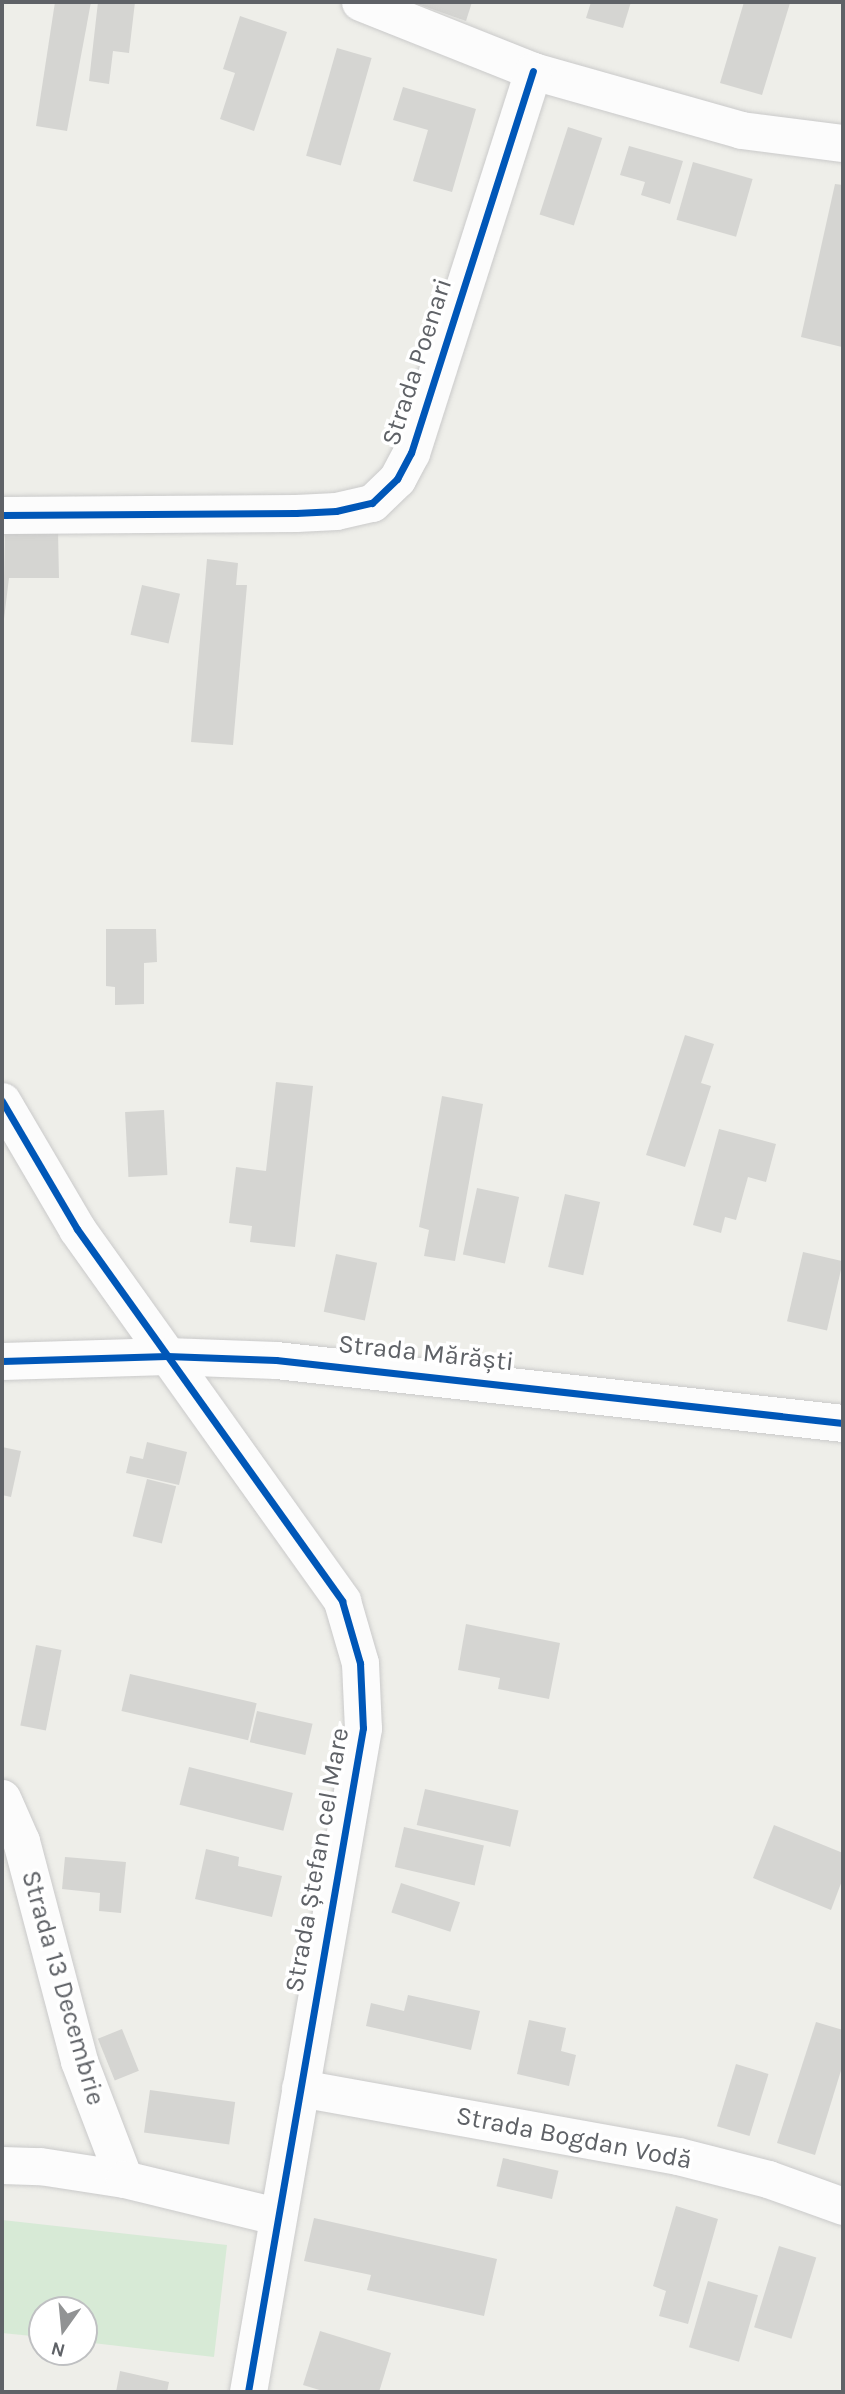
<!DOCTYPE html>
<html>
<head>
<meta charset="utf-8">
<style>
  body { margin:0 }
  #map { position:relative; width:845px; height:2394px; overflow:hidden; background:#eeeee9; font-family:Karla,sans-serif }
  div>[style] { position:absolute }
  .green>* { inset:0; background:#d7ead6 }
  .building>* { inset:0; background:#d5d5d2; transform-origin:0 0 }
  .roads { filter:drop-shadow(0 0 2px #cacaca) drop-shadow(0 0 2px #cacaca) }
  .minor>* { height:37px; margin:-18.5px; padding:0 18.5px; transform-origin:18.5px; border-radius:18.5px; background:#fcfcfc }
  .cycleway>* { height:7px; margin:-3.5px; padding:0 3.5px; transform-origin:3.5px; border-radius:3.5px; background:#0057b8 }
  span { translate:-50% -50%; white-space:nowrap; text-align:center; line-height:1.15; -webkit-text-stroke:7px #fff; paint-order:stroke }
  .street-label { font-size:26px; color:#5f6267 }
  .frame { position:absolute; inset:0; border:4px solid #5f6267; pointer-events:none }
  .north { position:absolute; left:28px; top:2296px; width:70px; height:70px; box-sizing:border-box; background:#fff; border:2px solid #bfc0c2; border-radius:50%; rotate:195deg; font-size:19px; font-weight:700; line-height:28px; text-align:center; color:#5f6267 }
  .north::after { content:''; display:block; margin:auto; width:24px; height:32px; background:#919394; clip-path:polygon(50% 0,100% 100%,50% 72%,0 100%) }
</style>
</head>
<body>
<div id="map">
  <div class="green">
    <i style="clip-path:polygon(2px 2220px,227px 2245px,214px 2357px,84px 2342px,84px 2310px,42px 2310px,42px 2337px,2px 2333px)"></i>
  </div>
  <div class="building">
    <i style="clip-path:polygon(55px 2px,91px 2px,67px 131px,36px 126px)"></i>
    <i style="clip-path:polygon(98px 2px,135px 2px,129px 53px,113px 51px,109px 84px,89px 81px)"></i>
    <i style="clip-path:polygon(412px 2px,472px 2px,466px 21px)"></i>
    <i style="clip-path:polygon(591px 2px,631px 2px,623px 28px,586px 18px)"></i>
    <i style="clip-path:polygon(744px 2px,790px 3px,762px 95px,720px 83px)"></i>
    <i style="clip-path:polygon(240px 16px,287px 32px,254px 131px,220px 119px,235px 73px,223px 69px)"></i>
    <i style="left:337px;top:48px;width:36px;height:112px;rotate:16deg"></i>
    <i style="clip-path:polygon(403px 87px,476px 109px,452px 192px,413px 181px,428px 130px,393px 120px)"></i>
    <i style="left:568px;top:127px;width:36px;height:92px;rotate:18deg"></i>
    <i style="clip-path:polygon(629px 146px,683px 161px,670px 204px,641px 195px,645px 182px,620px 175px)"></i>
    <i style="left:693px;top:162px;width:62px;height:60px;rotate:16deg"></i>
    <i style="clip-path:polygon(835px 184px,843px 185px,842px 347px,801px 337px)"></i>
    <i style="clip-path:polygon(5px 530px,58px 531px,59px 578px,9px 578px,3px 627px)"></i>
    <i style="clip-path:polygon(207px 559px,238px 563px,236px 585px,247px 585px,233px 745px,191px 742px)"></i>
    <i style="left:142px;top:585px;width:39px;height:51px;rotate:13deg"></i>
    <i style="clip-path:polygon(106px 929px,156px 929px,157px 962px,144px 963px,144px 1004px,115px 1005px,115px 987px,106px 986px)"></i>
    <i style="clip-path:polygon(685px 1035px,714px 1044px,701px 1083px,711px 1086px,685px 1167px,646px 1155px)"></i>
    <i style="clip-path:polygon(276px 1082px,313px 1086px,295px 1247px,250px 1242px,252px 1226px,229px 1223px,236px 1167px,266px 1171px)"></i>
    <i style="clip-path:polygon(442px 1096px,483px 1104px,455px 1261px,424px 1256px,429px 1230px,419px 1227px)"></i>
    <i style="left:164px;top:1110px;width:65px;height:39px;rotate:87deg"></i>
    <i style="clip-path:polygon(719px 1129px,776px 1144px,766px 1182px,748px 1177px,736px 1220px,725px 1217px,721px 1233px,693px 1225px)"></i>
    <i style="left:477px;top:1188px;width:43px;height:68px;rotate:12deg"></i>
    <i style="left:565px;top:1194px;width:36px;height:75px;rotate:13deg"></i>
    <i style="left:803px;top:1252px;width:41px;height:71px;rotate:13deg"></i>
    <i style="left:336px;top:1254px;width:42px;height:59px;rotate:12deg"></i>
    <i style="clip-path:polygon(147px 1442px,187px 1452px,179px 1485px,126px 1473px,130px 1456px,143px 1459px)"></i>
    <i style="clip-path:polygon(2px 1447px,21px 1451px,11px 1497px,2px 1495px)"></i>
    <i style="left:147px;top:1479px;width:30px;height:59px;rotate:14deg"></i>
    <i style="clip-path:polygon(466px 1624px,560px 1643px,549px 1699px,498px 1689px,500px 1678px,458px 1670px)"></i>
    <i style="left:36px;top:1645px;width:26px;height:82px;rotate:11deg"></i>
    <i style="left:130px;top:1674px;width:130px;height:38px;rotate:13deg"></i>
    <i style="left:257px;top:1711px;width:57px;height:32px;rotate:13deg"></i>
    <i style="left:189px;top:1767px;width:107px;height:39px;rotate:14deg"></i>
    <i style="left:425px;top:1789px;width:96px;height:37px;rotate:13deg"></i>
    <i style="clip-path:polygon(774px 1825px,843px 1853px,843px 1878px,831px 1910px,753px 1878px)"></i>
    <i style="left:404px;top:1827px;width:82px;height:41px;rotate:13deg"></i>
    <i style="clip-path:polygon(206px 1849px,239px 1857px,238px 1866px,282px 1876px,272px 1917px,195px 1899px)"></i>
    <i style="clip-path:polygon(65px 1857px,126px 1862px,121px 1913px,99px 1911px,100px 1893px,62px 1889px)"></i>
    <i style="left:401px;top:1883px;width:62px;height:31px;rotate:18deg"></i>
    <i style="clip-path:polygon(408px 1995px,480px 2011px,471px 2050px,366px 2026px,371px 2003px,404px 2011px)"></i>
    <i style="clip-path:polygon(529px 2020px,566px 2028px,561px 2051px,576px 2055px,569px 2086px,517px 2074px)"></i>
    <i style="clip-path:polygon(816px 2022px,843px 2030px,843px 2064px,815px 2155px,777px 2143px)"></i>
    <i style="left:122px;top:2029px;width:45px;height:26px;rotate:68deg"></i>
    <i style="left:736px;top:2064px;width:34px;height:65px;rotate:17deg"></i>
    <i style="left:150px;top:2090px;width:86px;height:43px;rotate:8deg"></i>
    <i style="left:503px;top:2158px;width:57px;height:29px;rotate:13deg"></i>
    <i style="clip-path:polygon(676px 2206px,718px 2219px,688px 2324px,659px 2316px,666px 2291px,653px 2286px)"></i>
    <i style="clip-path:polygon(314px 2218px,497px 2259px,484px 2316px,367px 2290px,371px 2275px,304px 2261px)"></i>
    <i style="left:779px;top:2246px;width:39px;height:85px;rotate:17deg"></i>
    <i style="left:708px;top:2281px;width:52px;height:69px;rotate:16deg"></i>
    <i style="clip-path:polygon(320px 2331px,391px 2353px,379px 2392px,326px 2392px,303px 2385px)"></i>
    <i style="clip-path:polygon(120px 2371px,169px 2382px,167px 2392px,116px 2392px)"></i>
  </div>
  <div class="roads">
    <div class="minor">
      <i style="left:360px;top:2px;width:186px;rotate:21.7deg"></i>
      <i style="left:533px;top:71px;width:216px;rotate:15.8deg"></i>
      <i style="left:741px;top:130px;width:103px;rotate:7.3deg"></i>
      <i style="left:2px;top:515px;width:294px;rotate:-0.4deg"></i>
      <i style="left:296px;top:513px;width:40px;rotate:-2.9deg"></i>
      <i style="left:336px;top:511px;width:37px;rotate:-13deg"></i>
      <i style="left:372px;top:503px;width:35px;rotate:-44deg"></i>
      <i style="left:397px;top:479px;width:30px;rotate:-62deg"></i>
      <i style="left:411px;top:453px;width:401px;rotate:-72.3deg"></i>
      <i style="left:2px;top:1101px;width:148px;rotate:59.6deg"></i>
      <i style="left:77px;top:1229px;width:457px;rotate:54.5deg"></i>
      <i style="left:342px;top:1601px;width:65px;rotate:73.8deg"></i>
      <i style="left:360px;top:1663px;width:65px;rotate:87.4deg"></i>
      <i style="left:363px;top:1728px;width:674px;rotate:99.83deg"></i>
      <i style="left:2px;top:1361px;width:165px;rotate:-1.7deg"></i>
      <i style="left:167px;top:1356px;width:109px;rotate:2.1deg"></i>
      <i style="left:276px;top:1360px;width:570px;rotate:6.34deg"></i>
      <i style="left:2px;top:1798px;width:47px;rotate:66.2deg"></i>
      <i style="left:21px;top:1841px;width:228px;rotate:75.2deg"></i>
      <i style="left:79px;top:2061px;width:126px;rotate:69.1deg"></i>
      <i style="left:300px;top:2088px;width:384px;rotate:10.2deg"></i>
      <i style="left:678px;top:2156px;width:93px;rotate:14.3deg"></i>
      <i style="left:768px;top:2179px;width:80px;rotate:19.8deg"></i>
      <i style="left:2px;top:2165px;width:38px;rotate:2deg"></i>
      <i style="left:40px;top:2166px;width:85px;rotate:8.8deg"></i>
      <i style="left:124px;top:2179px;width:156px;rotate:13.7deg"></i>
    </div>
  </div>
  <div class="cycleway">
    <i style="left:2px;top:515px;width:294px;rotate:-0.4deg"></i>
    <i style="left:296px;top:513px;width:40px;rotate:-2.9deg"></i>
    <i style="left:336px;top:511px;width:37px;rotate:-13deg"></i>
    <i style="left:372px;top:503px;width:35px;rotate:-44deg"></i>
    <i style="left:397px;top:479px;width:30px;rotate:-62deg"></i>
    <i style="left:411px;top:453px;width:401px;rotate:-72.3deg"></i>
    <i style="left:2px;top:1101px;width:148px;rotate:59.6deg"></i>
    <i style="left:77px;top:1229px;width:457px;rotate:54.5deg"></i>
    <i style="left:342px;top:1601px;width:65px;rotate:73.8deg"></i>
    <i style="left:360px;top:1663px;width:65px;rotate:87.4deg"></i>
    <i style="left:363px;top:1728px;width:674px;rotate:99.83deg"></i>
    <i style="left:2px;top:1361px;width:165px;rotate:-1.7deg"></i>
    <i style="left:167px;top:1356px;width:109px;rotate:2.1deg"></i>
    <i style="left:276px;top:1360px;width:570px;rotate:6.34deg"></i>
  </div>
  <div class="street-label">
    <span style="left:417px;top:362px;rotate:-72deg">Strada Poenari</span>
    <span style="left:426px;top:1353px;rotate:6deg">Strada Mărăști</span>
    <span style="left:317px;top:1860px;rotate:-80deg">Strada Ștefan cel Mare</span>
    <span style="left:63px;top:1988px;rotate:74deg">Strada 13 Decembrie</span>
    <span style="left:574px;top:2138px;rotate:11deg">Strada Bogdan Vodă</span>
  </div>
  <div class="frame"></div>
  <div class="north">N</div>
</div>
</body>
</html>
